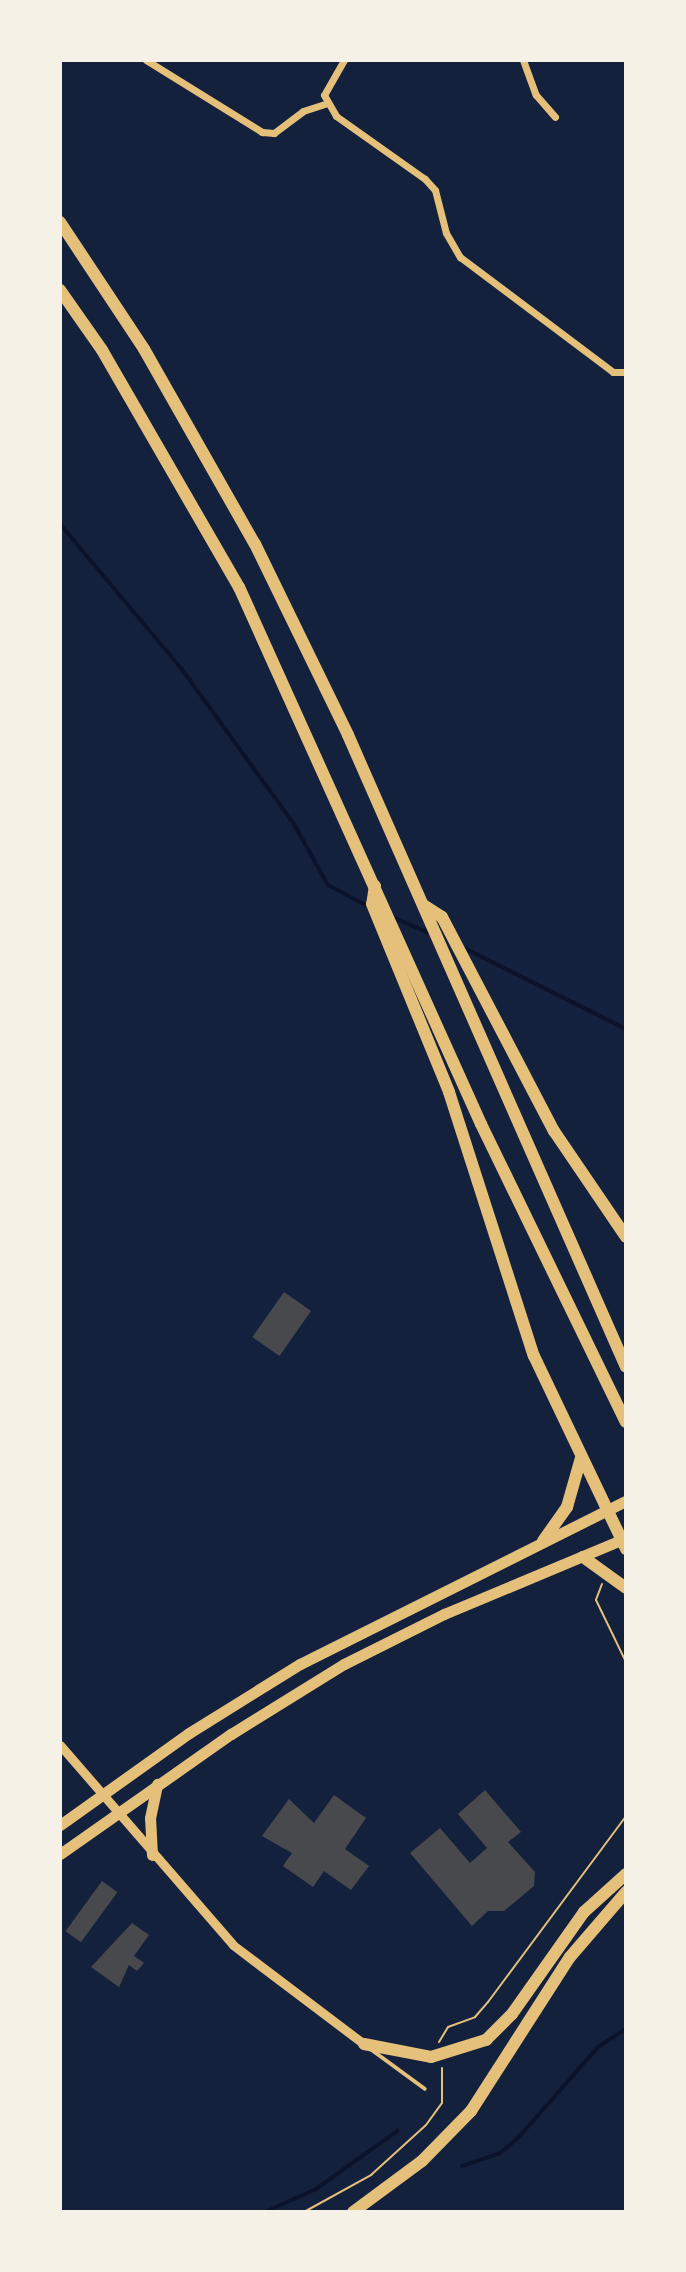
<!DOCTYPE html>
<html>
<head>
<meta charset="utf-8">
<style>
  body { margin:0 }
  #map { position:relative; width:686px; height:2272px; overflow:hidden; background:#14213d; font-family:Raleway,sans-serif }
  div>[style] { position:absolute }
  .stream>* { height:4px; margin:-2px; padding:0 2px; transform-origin:2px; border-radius:2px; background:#0b132b }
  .building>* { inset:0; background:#48494c; transform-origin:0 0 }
  .path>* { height:2px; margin:-1px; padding:0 1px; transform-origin:1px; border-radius:1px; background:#e5c07b }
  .service>* { height:4px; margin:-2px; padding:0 2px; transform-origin:2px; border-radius:2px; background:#e5c07b }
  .minor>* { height:7px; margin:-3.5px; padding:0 3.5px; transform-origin:3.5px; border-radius:3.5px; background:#e5c07b }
  .tertiary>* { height:9px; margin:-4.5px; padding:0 4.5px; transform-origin:4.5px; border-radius:4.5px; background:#e5c07b }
  .primary>* { height:11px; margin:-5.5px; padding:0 5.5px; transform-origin:5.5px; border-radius:5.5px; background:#e5c07b }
  .motorway>* { height:12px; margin:-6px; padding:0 6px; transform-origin:6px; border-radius:6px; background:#e5c07b }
  span { translate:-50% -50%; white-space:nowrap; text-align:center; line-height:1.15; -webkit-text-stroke:8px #f6f1e7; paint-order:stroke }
  .frame { position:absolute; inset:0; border:62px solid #f6f1e7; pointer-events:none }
</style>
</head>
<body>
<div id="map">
  <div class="stream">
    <i style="left:60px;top:524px;width:188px;rotate:50deg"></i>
    <i style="left:181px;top:668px;width:193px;rotate:54.1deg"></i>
    <i style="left:294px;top:824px;width:70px;rotate:60.9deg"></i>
    <i style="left:328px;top:885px;width:49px;rotate:28.1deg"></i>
    <i style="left:390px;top:916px;width:48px;rotate:23.4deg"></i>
    <i style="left:464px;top:948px;width:181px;rotate:26.6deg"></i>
    <i style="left:462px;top:2166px;width:40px;rotate:-18.9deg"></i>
    <i style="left:500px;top:2153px;width:23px;rotate:-40deg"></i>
    <i style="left:518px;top:2138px;width:121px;rotate:-48.7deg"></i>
    <i style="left:598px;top:2047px;width:33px;rotate:-33deg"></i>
    <i style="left:265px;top:2212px;width:56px;rotate:-24.3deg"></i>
    <i style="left:316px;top:2189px;width:100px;rotate:-35.6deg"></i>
  </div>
  <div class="building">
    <i style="left:284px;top:1292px;width:33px;height:55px;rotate:35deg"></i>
    <i style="clip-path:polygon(485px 1790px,521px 1832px,508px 1842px,535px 1872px,534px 1886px,504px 1911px,488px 1911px,472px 1926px,410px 1853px,440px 1828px,470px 1863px,487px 1848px,458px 1814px)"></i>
    <i style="clip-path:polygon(334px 1795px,366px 1818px,345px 1849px,369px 1866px,351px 1890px,324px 1871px,313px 1887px,283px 1866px,292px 1853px,262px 1836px,289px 1799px,314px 1823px)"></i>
    <i style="left:102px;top:1881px;width:19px;height:62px;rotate:36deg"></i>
    <i style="clip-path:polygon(132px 1923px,149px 1935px,134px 1956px,144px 1963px,137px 1971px,129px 1965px,119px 1987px,91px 1967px)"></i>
  </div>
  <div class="path">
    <i style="left:602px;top:1584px;width:17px;rotate:111deg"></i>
    <i style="left:596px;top:1600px;width:69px;rotate:64.2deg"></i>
    <i style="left:439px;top:2042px;width:17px;rotate:-59deg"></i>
    <i style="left:448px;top:2027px;width:29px;rotate:-20deg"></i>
    <i style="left:475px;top:2017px;width:20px;rotate:-49deg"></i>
    <i style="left:488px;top:2002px;width:232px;rotate:-53.4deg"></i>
    <i style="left:304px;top:2212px;width:77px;rotate:-28.9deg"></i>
    <i style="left:371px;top:2175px;width:74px;rotate:-42.3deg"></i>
    <i style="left:426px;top:2125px;width:27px;rotate:-54deg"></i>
    <i style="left:442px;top:2103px;width:35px;rotate:-90deg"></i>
  </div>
  <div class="service">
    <i style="left:369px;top:2048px;width:69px;rotate:36.2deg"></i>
  </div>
  <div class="minor">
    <i style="left:146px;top:60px;width:137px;rotate:31.8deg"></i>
    <i style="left:262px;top:132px;width:12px;rotate:5deg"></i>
    <i style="left:274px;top:133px;width:36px;rotate:-37deg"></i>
    <i style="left:303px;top:111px;width:26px;rotate:-18deg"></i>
    <i style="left:344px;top:60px;width:40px;rotate:119.7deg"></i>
    <i style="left:324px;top:95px;width:24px;rotate:60deg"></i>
    <i style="left:336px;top:116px;width:109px;rotate:35.3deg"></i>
    <i style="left:425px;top:179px;width:15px;rotate:48deg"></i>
    <i style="left:435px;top:190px;width:44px;rotate:75.7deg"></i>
    <i style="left:446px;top:233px;width:28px;rotate:60deg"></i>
    <i style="left:460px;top:257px;width:191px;rotate:36.9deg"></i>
    <i style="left:613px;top:372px;width:13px"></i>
    <i style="left:523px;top:60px;width:37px;rotate:70deg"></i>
    <i style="left:536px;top:95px;width:29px;rotate:49deg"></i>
  </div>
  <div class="tertiary">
    <i style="left:60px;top:1745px;width:264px;rotate:49.1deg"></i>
    <i style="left:233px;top:1945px;width:164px;rotate:37.1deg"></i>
  </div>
  <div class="primary">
    <i style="left:60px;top:1825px;width:158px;rotate:-35.5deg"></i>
    <i style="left:189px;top:1733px;width:131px;rotate:-31.9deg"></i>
    <i style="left:300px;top:1664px;width:364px;rotate:-26.6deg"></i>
    <i style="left:60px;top:1854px;width:209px;rotate:-35.1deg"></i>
    <i style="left:231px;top:1734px;width:133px;rotate:-31.8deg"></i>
    <i style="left:344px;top:1664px;width:112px;rotate:-26.6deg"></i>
    <i style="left:444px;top:1614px;width:197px;rotate:-22.7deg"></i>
    <i style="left:152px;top:1855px;width:37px;rotate:-93deg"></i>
    <i style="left:150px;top:1818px;width:35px;rotate:-78deg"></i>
  </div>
  <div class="motorway">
    <i style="left:60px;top:222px;width:152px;rotate:56.5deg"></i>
    <i style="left:144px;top:349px;width:224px;rotate:60.4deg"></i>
    <i style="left:255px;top:544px;width:212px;rotate:64deg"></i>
    <i style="left:348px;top:735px;width:690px;rotate:66.26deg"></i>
    <i style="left:60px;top:290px;width:73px;rotate:55deg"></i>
    <i style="left:102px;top:350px;width:274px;rotate:60deg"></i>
    <i style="left:239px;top:587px;width:589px;rotate:65.74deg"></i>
    <i style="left:481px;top:1124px;width:331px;rotate:64.1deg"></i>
    <i style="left:375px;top:886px;width:18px;rotate:99deg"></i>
    <i style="left:372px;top:904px;width:203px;rotate:67.7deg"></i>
    <i style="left:449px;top:1092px;width:277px;rotate:72.2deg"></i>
    <i style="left:534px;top:1356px;width:214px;rotate:64.5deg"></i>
    <i style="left:425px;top:906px;width:20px;rotate:33deg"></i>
    <i style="left:442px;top:917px;width:242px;rotate:62.4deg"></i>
    <i style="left:554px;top:1131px;width:128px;rotate:55.8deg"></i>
    <i style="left:543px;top:1541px;width:42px;rotate:-54.8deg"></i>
    <i style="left:567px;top:1507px;width:51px;rotate:-74.1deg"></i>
    <i style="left:583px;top:1557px;width:53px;rotate:35.8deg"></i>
    <i style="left:364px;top:2044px;width:68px;rotate:11deg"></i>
    <i style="left:431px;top:2057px;width:58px;rotate:-17.2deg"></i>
    <i style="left:486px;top:2040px;width:37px;rotate:-45deg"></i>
    <i style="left:512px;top:2014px;width:125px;rotate:-54.8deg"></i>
    <i style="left:584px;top:1912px;width:57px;rotate:-42.1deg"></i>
    <i style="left:353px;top:2212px;width:86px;rotate:-36.5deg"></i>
    <i style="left:422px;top:2161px;width:70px;rotate:-45.6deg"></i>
    <i style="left:471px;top:2111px;width:183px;rotate:-57.3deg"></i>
    <i style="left:570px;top:1957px;width:86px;rotate:-49.3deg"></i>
  </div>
  <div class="frame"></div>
</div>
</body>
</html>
